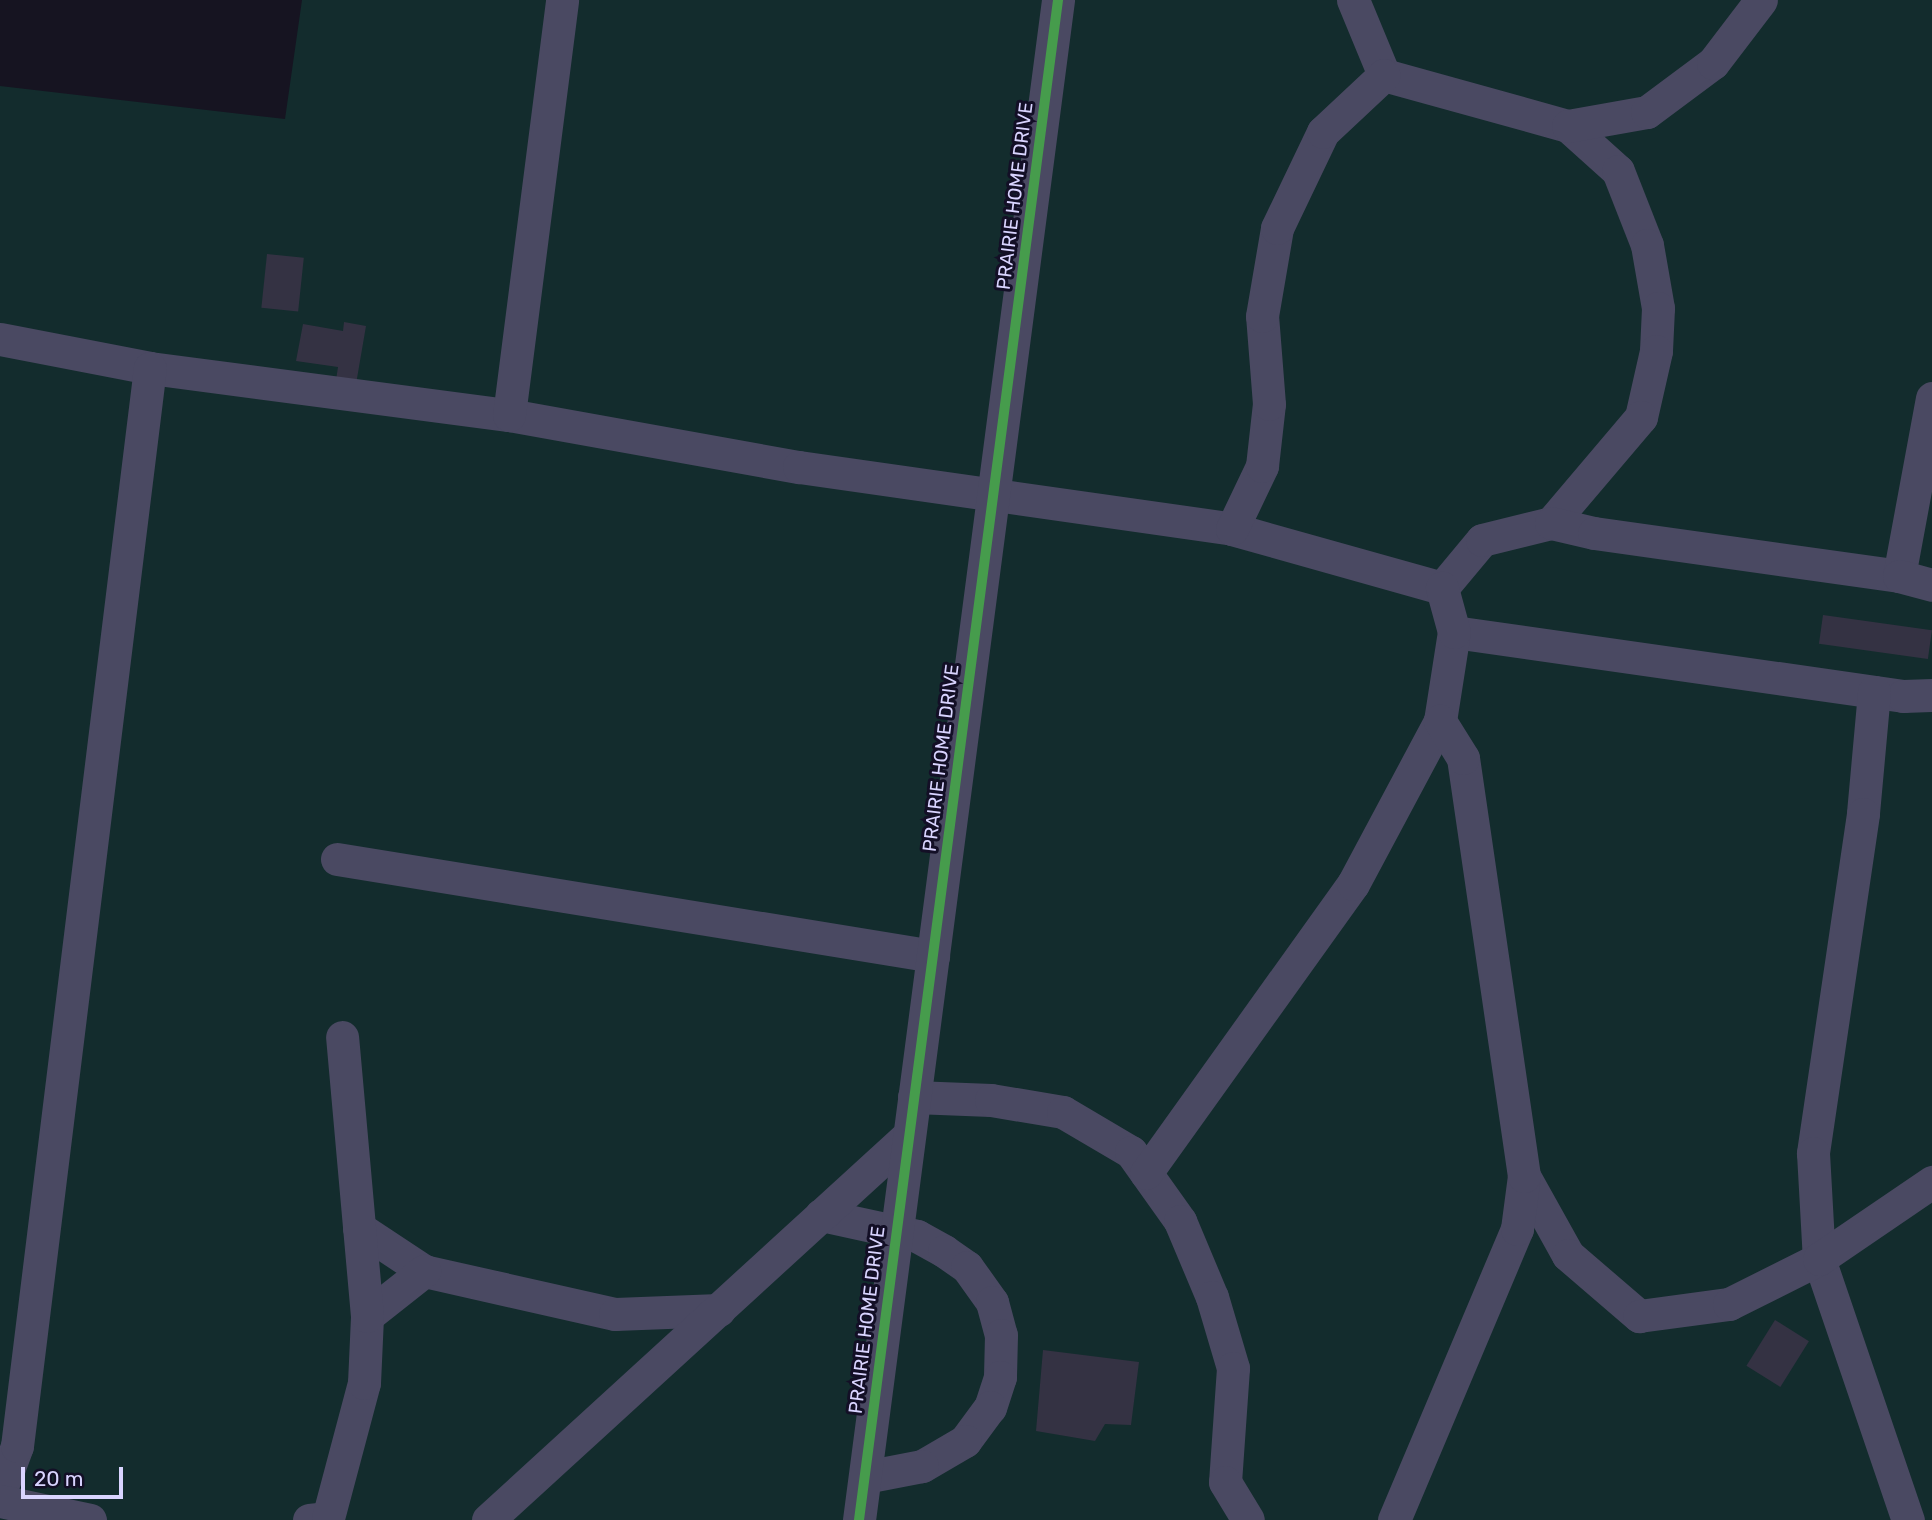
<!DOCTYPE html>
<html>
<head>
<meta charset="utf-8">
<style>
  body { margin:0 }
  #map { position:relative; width:1932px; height:1520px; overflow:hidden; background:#161421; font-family:Rubik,sans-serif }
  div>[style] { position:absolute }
  .green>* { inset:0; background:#132c2d }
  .building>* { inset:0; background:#343243; transform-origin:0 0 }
  .minor>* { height:33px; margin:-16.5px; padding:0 16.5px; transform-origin:16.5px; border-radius:16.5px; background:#4a4962 }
  .cycleway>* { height:10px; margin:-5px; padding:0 5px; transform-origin:5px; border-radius:5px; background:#469c4c }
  span { translate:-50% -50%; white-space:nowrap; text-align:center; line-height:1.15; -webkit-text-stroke:6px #130f26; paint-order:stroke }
  .street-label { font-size:19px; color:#d9d4ff }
  .scale { position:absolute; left:21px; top:1467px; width:102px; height:32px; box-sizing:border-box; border:4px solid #d9d4ff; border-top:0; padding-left:9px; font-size:21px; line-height:24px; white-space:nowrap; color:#d9d4ff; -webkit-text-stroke:5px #130f26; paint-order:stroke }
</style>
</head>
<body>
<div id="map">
  <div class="green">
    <i style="clip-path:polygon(302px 0,1932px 0,1932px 1520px,0 1520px,0 86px,285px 119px)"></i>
  </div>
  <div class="building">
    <i style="left:267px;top:254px;width:37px;height:54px;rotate:6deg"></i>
    <i style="clip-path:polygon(344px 322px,366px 326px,355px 390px,335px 387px,338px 367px,296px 361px,303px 324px,343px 331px)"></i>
    <i style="left:1823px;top:615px;width:110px;height:29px;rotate:8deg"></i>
    <i style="left:1775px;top:1320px;width:40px;height:54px;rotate:32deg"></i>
    <i style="clip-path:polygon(1043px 1350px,1139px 1362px,1131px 1425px,1105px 1424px,1095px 1441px,1036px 1431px)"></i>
  </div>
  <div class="minor">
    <i style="left:1353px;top:0;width:81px;rotate:67.5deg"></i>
    <i style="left:1384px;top:75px;width:191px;rotate:15.5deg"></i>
    <i style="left:1568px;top:126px;width:67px;rotate:42deg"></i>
    <i style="left:1618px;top:171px;width:79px;rotate:68.6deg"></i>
    <i style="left:1647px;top:245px;width:64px;rotate:80.1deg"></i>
    <i style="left:1658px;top:308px;width:43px;rotate:92.7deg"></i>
    <i style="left:1656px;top:351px;width:68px;rotate:102.8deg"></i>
    <i style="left:1641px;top:417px;width:139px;rotate:130.3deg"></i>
    <i style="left:1568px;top:126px;width:80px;rotate:-10deg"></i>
    <i style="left:1647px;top:112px;width:82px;rotate:-36.6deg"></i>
    <i style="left:1713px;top:63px;width:79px;rotate:-52.7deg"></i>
    <i style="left:0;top:339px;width:153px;rotate:10.9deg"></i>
    <i style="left:150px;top:368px;width:362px;rotate:7.5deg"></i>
    <i style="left:509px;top:415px;width:295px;rotate:10.2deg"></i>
    <i style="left:799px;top:467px;width:437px;rotate:8.1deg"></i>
    <i style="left:1232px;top:529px;width:218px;rotate:15.7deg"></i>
    <i style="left:1442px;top:588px;width:62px;rotate:-50.2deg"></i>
    <i style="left:1482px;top:540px;width:71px;rotate:-13.8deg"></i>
    <i style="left:1551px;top:523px;width:44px;rotate:13.1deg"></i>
    <i style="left:1594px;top:533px;width:308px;rotate:8deg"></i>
    <i style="left:1932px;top:398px;width:181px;rotate:100.5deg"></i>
    <i style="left:1899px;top:576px;width:34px;rotate:15deg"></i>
    <i style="left:509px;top:415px;width:418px;rotate:-82.7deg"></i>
    <i style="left:1232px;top:529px;width:70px;rotate:-64.5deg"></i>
    <i style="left:1262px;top:466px;width:62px;rotate:-83.6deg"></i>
    <i style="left:1269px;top:404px;width:88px;rotate:-94.5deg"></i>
    <i style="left:1262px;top:316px;width:89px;rotate:-80.3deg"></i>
    <i style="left:1277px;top:228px;width:106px;rotate:-64.4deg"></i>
    <i style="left:1323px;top:132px;width:83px;rotate:-43.1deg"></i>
    <i style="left:1454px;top:632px;width:454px;rotate:8.1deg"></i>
    <i style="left:1903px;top:696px;width:29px;rotate:-2deg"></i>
    <i style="left:1874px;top:692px;width:122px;rotate:95.2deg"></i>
    <i style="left:1863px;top:814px;width:343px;rotate:98.4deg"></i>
    <i style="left:1813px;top:1153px;width:106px;rotate:86.8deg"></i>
    <i style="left:1819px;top:1259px;width:276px;rotate:71.2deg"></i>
    <i style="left:337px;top:859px;width:604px;rotate:9.24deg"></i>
    <i style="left:914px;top:1097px;width:77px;rotate:2.2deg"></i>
    <i style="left:991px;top:1100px;width:73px;rotate:9.5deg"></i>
    <i style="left:1063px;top:1112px;width:79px;rotate:30.5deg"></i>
    <i style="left:1131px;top:1152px;width:85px;rotate:54.6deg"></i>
    <i style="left:1180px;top:1221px;width:82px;rotate:67.2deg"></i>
    <i style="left:1212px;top:1297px;width:74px;rotate:73.5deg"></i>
    <i style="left:1233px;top:1368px;width:114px;rotate:94deg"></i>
    <i style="left:1225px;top:1482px;width:44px;rotate:58.8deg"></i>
    <i style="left:1146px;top:1173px;width:355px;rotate:-54.4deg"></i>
    <i style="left:1353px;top:884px;width:185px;rotate:-61.9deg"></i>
    <i style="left:1440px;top:721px;width:90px;rotate:-81.1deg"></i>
    <i style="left:1454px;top:632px;width:46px;rotate:-105.3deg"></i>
    <i style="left:1524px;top:1176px;width:90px;rotate:60.9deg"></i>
    <i style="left:1568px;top:1255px;width:94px;rotate:40.7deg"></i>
    <i style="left:1639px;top:1316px;width:91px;rotate:-7.6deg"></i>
    <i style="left:1729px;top:1304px;width:101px;rotate:-26.6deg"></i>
    <i style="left:1819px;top:1259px;width:137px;rotate:-34.3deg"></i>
    <i style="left:821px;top:1215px;width:98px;rotate:12.3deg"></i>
    <i style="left:917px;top:1236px;width:31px;rotate:29deg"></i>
    <i style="left:944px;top:1251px;width:28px;rotate:35deg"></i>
    <i style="left:967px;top:1267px;width:43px;rotate:54.5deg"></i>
    <i style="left:992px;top:1302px;width:34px;rotate:75deg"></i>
    <i style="left:1001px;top:1335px;width:42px;rotate:91.4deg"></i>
    <i style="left:1000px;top:1377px;width:32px;rotate:108deg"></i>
    <i style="left:990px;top:1407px;width:42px;rotate:126.3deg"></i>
    <i style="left:965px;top:1441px;width:50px;rotate:149.8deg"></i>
    <i style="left:922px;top:1466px;width:58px;rotate:169.1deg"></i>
    <i style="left:359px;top:1228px;width:78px;rotate:33.5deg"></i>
    <i style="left:424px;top:1271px;width:196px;rotate:12.7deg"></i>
    <i style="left:615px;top:1314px;width:104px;rotate:-2.2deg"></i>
    <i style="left:367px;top:1316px;width:73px;rotate:-38.3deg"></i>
    <i style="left:0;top:1492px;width:49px;rotate:-69.7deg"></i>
    <i style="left:17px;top:1446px;width:1086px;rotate:-82.97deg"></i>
    <i style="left:0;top:1501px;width:92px;rotate:11.9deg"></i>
    <i style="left:309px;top:1520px;width:19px;rotate:-6deg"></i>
    <i style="left:328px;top:1518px;width:140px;rotate:-75.1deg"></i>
    <i style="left:364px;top:1383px;width:67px;rotate:-87.4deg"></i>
    <i style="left:367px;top:1316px;width:280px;rotate:-95.1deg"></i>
    <i style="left:488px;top:1520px;width:570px;rotate:-42.44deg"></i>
    <i style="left:859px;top:1520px;width:1533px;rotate:-82.54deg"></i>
    <i style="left:1394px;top:1520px;width:316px;rotate:-67.1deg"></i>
    <i style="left:1517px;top:1229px;width:53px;rotate:-82.5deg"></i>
    <i style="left:1524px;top:1176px;width:422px;rotate:-98.3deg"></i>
    <i style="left:1463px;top:758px;width:44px;rotate:-121.9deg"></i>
  </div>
  <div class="cycleway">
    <i style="left:859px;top:1520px;width:1533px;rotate:-82.54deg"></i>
  </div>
  <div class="street-label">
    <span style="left:1015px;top:196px;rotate:-83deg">PRAIRIE HOME DRIVE</span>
    <span style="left:941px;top:758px;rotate:-83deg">PRAIRIE HOME DRIVE</span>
    <span style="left:867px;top:1320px;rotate:-83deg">PRAIRIE HOME DRIVE</span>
  </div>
  <div class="scale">20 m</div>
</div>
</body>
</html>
